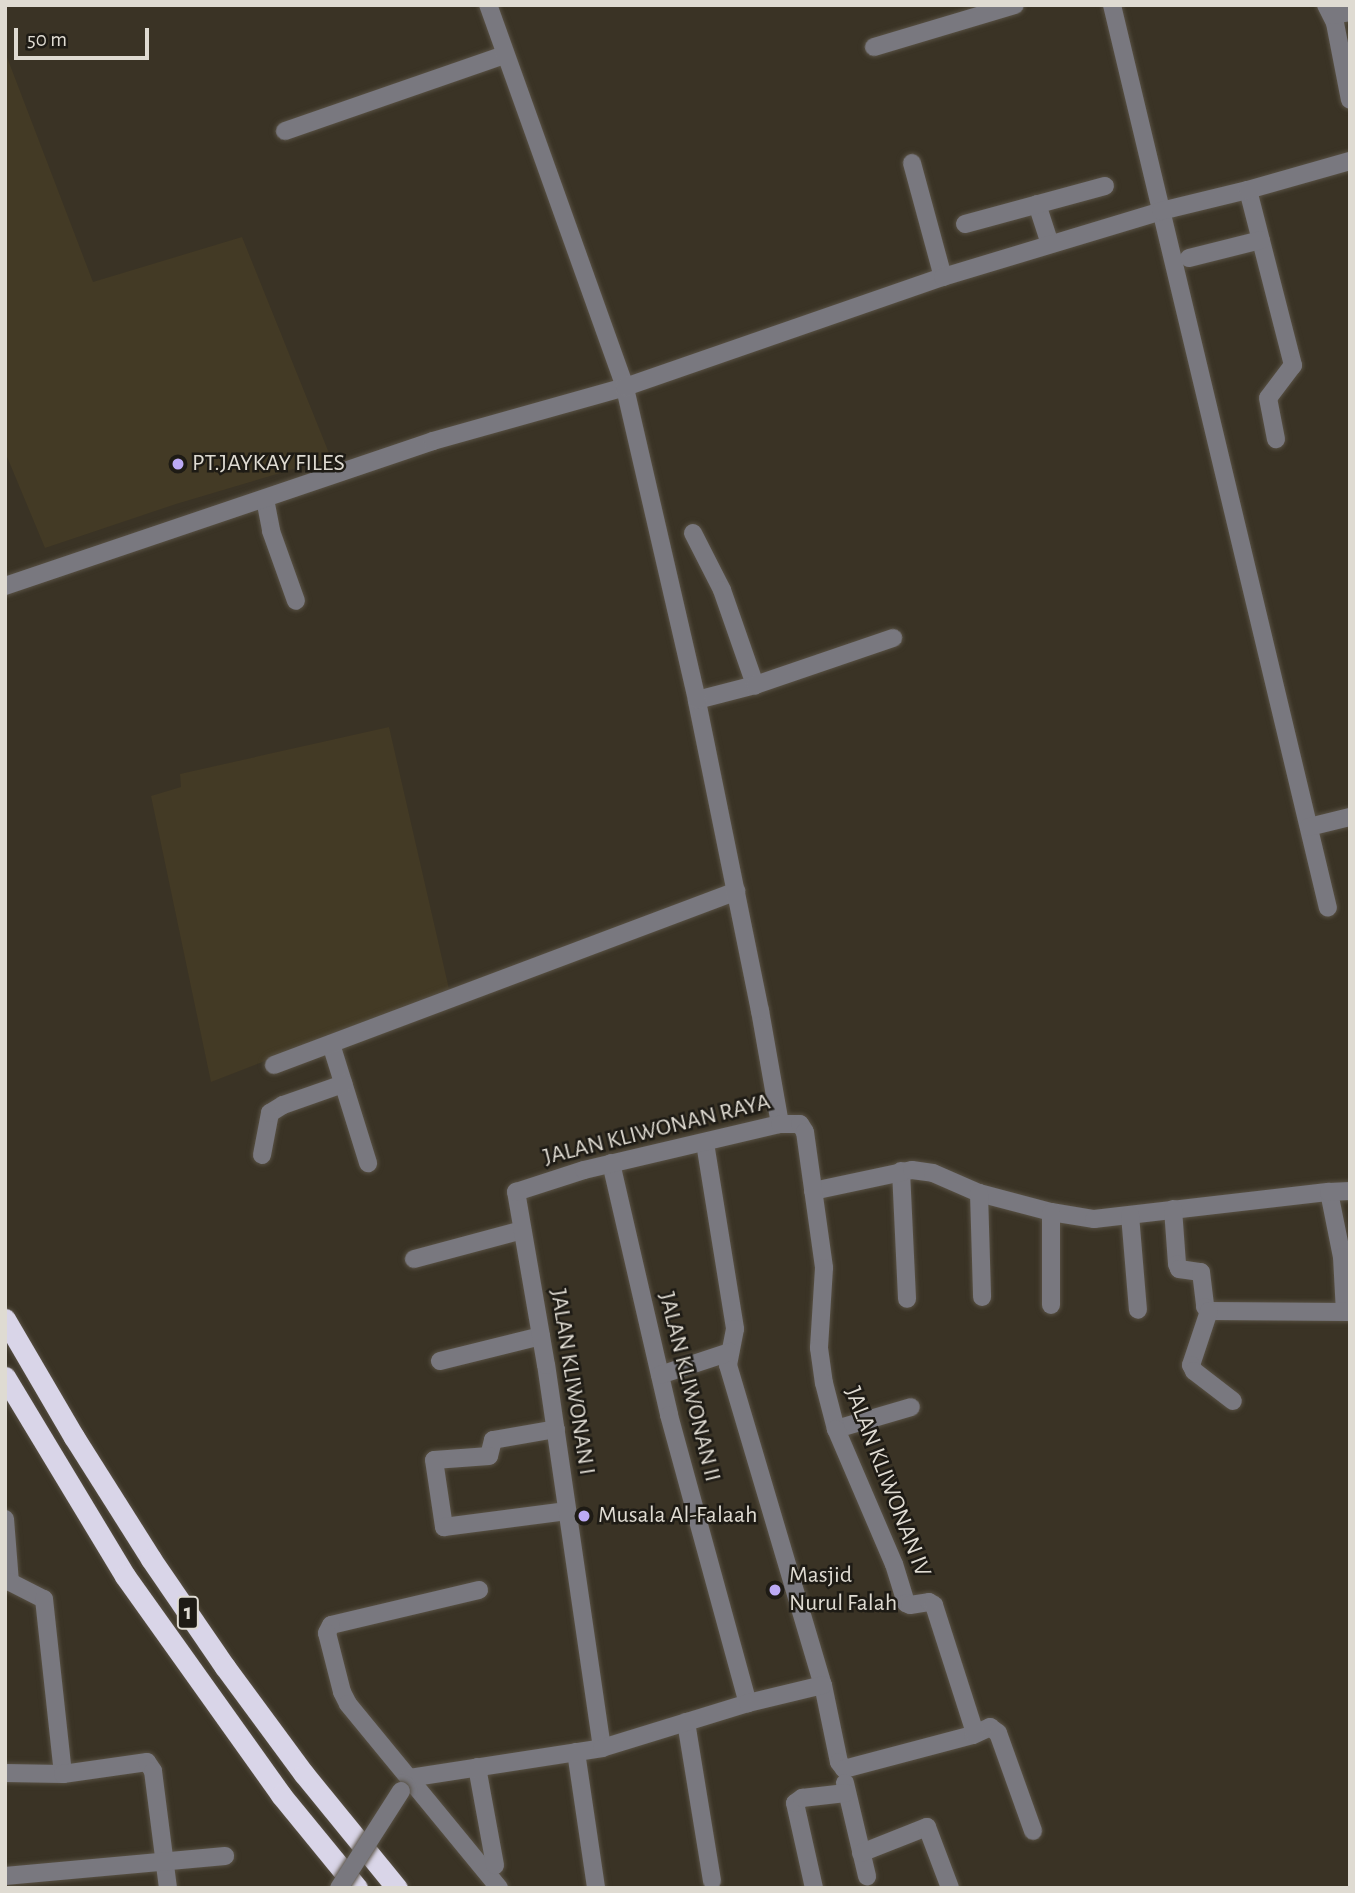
<!DOCTYPE html>
<html>
<head>
<meta charset="utf-8">
<style>
  body { margin:0 }
  #map { position:relative; width:1355px; height:1893px; overflow:hidden; background:#3a3325; font-family:"Alegreya Sans",sans-serif }
  div>[style] { position:absolute }
  .built>* { inset:0; background:#433a25 }
  .roads { filter:drop-shadow(0 0 2px #585144) drop-shadow(0 0 2px #585144) }
  .minor>* { height:18px; margin:-9px; padding:0 9px; transform-origin:9px; border-radius:9px; background:#79787f }
  .highway>* { height:21px; margin:-10.5px; padding:0 10.5px; transform-origin:10.5px; border-radius:10.5px; background:#d9d5e8 }
  .bridges { filter:drop-shadow(0 0 2px #585144) drop-shadow(0 0 2px #585144) }
  .minor-bridge>* { height:18px; margin:-9px; padding:0 9px; transform-origin:9px; border-radius:9px; background:#79787f }
  .dots>* { width:19px; height:19px; translate:-50% -50%; box-sizing:border-box; border:4px solid #1e1b15; border-radius:50% }
  span { translate:-50% -50%; white-space:nowrap; text-align:center; line-height:1.15; -webkit-text-stroke:5px #1e1b15; paint-order:stroke }
  .shield-label span { padding:2px 5px; background:#1e1b15; border:2px solid; border-radius:5px; -webkit-text-stroke-width:0 }
  .shield-label { font-size:23px; color:#dfdbd2; font-weight:700 }
  .poi-label { font-size:24px; color:#dfdbd2 }
  .left { translate:0 -50%; text-align:left }
  .street-label { font-size:24px; color:#dfdbd2 }
  .frame { position:absolute; inset:0; border:7px solid #dfdbd2; pointer-events:none }
  .scale { position:absolute; left:14px; top:28px; width:135px; height:32px; box-sizing:border-box; border:4px solid #dfdbd2; border-top:0; padding-left:9px; font-size:21px; line-height:24px; white-space:nowrap; color:#dfdbd2; -webkit-text-stroke:5px #1e1b15; paint-order:stroke }
</style>
</head>
<body>
<div id="map">
  <div class="built">
    <i style="clip-path:polygon(5px 52px,93px 282px,242px 237px,331px 458px,176px 504px,45px 548px,5px 452px)"></i>
    <i style="clip-path:polygon(389px 727px,449px 989px,211px 1082px,151px 796px,181px 787px,180px 774px)"></i>
  </div>
  <div class="roads">
    <div class="minor">
      <i style="left:1112px;top:5px;width:928px;rotate:76.55deg"></i>
      <i style="left:1326px;top:5px;width:20px;rotate:63deg"></i>
      <i style="left:1335px;top:23px;width:78px;rotate:79deg"></i>
      <i style="left:1332px;top:15px;width:18px;rotate:-9deg"></i>
      <i style="left:874px;top:47px;width:147px;rotate:-16.6deg"></i>
      <i style="left:285px;top:131px;width:233px;rotate:-19.1deg"></i>
      <i style="left:912px;top:163px;width:118px;rotate:74.8deg"></i>
      <i style="left:1248px;top:190px;width:181px;rotate:75.6deg"></i>
      <i style="left:1293px;top:365px;width:41px;rotate:127.1deg"></i>
      <i style="left:1268px;top:398px;width:42px;rotate:79deg"></i>
      <i style="left:1037px;top:204px;width:42px;rotate:72deg"></i>
      <i style="left:965px;top:224px;width:145px;rotate:-15.2deg"></i>
      <i style="left:1189px;top:258px;width:74px;rotate:-14deg"></i>
      <i style="left:265px;top:499px;width:33px;rotate:79deg"></i>
      <i style="left:271px;top:531px;width:74px;rotate:70.3deg"></i>
      <i style="left:693px;top:533px;width:64px;rotate:63deg"></i>
      <i style="left:722px;top:590px;width:101px;rotate:70.8deg"></i>
      <i style="left:5px;top:586px;width:452px;rotate:-18.7deg"></i>
      <i style="left:433px;top:441px;width:199px;rotate:-15.7deg"></i>
      <i style="left:625px;top:387px;width:406px;rotate:-109.7deg"></i>
      <i style="left:697px;top:700px;width:60px;rotate:-14.5deg"></i>
      <i style="left:755px;top:685px;width:146px;rotate:-18.8deg"></i>
      <i style="left:1309px;top:827px;width:42px;rotate:-13.7deg"></i>
      <i style="left:331px;top:1044px;width:125px;rotate:72.7deg"></i>
      <i style="left:274px;top:1065px;width:494px;rotate:-20.6deg"></i>
      <i style="left:780px;top:1124px;width:115px;rotate:-100deg"></i>
      <i style="left:760px;top:1011px;width:317px;rotate:-101.5deg"></i>
      <i style="left:697px;top:700px;width:321px;rotate:-103deg"></i>
      <i style="left:625px;top:387px;width:336px;rotate:-19.1deg"></i>
      <i style="left:943px;top:277px;width:228px;rotate:-16.8deg"></i>
      <i style="left:1161px;top:211px;width:89px;rotate:-13.6deg"></i>
      <i style="left:1248px;top:190px;width:106px;rotate:-15.9deg"></i>
      <i style="left:705px;top:1143px;width:188px;rotate:80.8deg"></i>
      <i style="left:735px;top:1329px;width:37px;rotate:101deg"></i>
      <i style="left:728px;top:1365px;width:334px;rotate:73.5deg"></i>
      <i style="left:823px;top:1685px;width:79px;rotate:78.3deg"></i>
      <i style="left:839px;top:1762px;width:9px;rotate:54deg"></i>
      <i style="left:844px;top:1769px;width:133px;rotate:-14.8deg"></i>
      <i style="left:973px;top:1735px;width:19px;rotate:-25deg"></i>
      <i style="left:990px;top:1727px;width:10px;rotate:37deg"></i>
      <i style="left:998px;top:1733px;width:104px;rotate:70.3deg"></i>
      <i style="left:262px;top:1155px;width:43px;rotate:-79.2deg"></i>
      <i style="left:270px;top:1113px;width:15px;rotate:-32deg"></i>
      <i style="left:283px;top:1105px;width:64px;rotate:-19.3deg"></i>
      <i style="left:611px;top:1163px;width:259px;rotate:77deg"></i>
      <i style="left:669px;top:1415px;width:299px;rotate:74.7deg"></i>
      <i style="left:901px;top:1171px;width:128px;rotate:87.3deg"></i>
      <i style="left:813px;top:1191px;width:101px;rotate:-12deg"></i>
      <i style="left:912px;top:1170px;width:21px;rotate:8deg"></i>
      <i style="left:933px;top:1173px;width:50px;rotate:23.5deg"></i>
      <i style="left:979px;top:1193px;width:74px;rotate:14.8deg"></i>
      <i style="left:1051px;top:1212px;width:44px;rotate:9.2deg"></i>
      <i style="left:1094px;top:1219px;width:237px;rotate:-6.6deg"></i>
      <i style="left:1329px;top:1192px;width:66px;rotate:78.7deg"></i>
      <i style="left:1342px;top:1257px;width:55px;rotate:86.9deg"></i>
      <i style="left:1329px;top:1192px;width:21px;rotate:-3deg"></i>
      <i style="left:979px;top:1193px;width:104px;rotate:88.3deg"></i>
      <i style="left:1173px;top:1209px;width:55px;rotate:85.8deg"></i>
      <i style="left:1177px;top:1264px;width:5px;rotate:68deg"></i>
      <i style="left:1179px;top:1269px;width:22px;rotate:8deg"></i>
      <i style="left:1201px;top:1272px;width:35px;rotate:83deg"></i>
      <i style="left:1205px;top:1307px;width:6px;rotate:45deg"></i>
      <i style="left:1209px;top:1311px;width:141px;rotate:0.4deg"></i>
      <i style="left:1130px;top:1215px;width:95px;rotate:85.2deg"></i>
      <i style="left:414px;top:1259px;width:112px;rotate:-15deg"></i>
      <i style="left:1051px;top:1305px;width:93px;rotate:-90deg"></i>
      <i style="left:1209px;top:1311px;width:57px;rotate:108.4deg"></i>
      <i style="left:1191px;top:1365px;width:7px;rotate:63deg"></i>
      <i style="left:1194px;top:1371px;width:49px;rotate:37.6deg"></i>
      <i style="left:440px;top:1361px;width:104px;rotate:-13.9deg"></i>
      <i style="left:660px;top:1375px;width:74px;rotate:-18.2deg"></i>
      <i style="left:556px;top:1429px;width:64px;rotate:170.1deg"></i>
      <i style="left:493px;top:1440px;width:16px;rotate:104deg"></i>
      <i style="left:489px;top:1456px;width:55px;rotate:175.8deg"></i>
      <i style="left:434px;top:1460px;width:68px;rotate:81.5deg"></i>
      <i style="left:444px;top:1527px;width:124px;rotate:-7.4deg"></i>
      <i style="left:836px;top:1429px;width:78px;rotate:-16.3deg"></i>
      <i style="left:5px;top:1519px;width:63px;rotate:85.5deg"></i>
      <i style="left:10px;top:1582px;width:38px;rotate:27deg"></i>
      <i style="left:44px;top:1599px;width:176px;rotate:83.8deg"></i>
      <i style="left:479px;top:1590px;width:152px;rotate:166.7deg"></i>
      <i style="left:331px;top:1625px;width:9px;rotate:117deg"></i>
      <i style="left:327px;top:1633px;width:61px;rotate:75.7deg"></i>
      <i style="left:342px;top:1692px;width:13px;rotate:63deg"></i>
      <i style="left:348px;top:1704px;width:238px;rotate:50.6deg"></i>
      <i style="left:686px;top:1722px;width:161px;rotate:80.7deg"></i>
      <i style="left:602px;top:1748px;width:387px;rotate:-98.3deg"></i>
      <i style="left:546px;top:1365px;width:176px;rotate:-99.8deg"></i>
      <i style="left:516px;top:1192px;width:71px;rotate:-17.9deg"></i>
      <i style="left:584px;top:1170px;width:201px;rotate:-13.2deg"></i>
      <i style="left:780px;top:1124px;width:20px"></i>
      <i style="left:800px;top:1124px;width:9px;rotate:58deg"></i>
      <i style="left:805px;top:1132px;width:137px;rotate:82deg"></i>
      <i style="left:824px;top:1268px;width:80px;rotate:93.6deg"></i>
      <i style="left:819px;top:1348px;width:35px;rotate:82deg"></i>
      <i style="left:824px;top:1383px;width:48px;rotate:75.4deg"></i>
      <i style="left:836px;top:1429px;width:147px;rotate:66.8deg"></i>
      <i style="left:894px;top:1564px;width:41px;rotate:72.9deg"></i>
      <i style="left:906px;top:1603px;width:4px;rotate:27deg"></i>
      <i style="left:910px;top:1605px;width:19px;rotate:-9deg"></i>
      <i style="left:929px;top:1602px;width:6px;rotate:31deg"></i>
      <i style="left:934px;top:1605px;width:134px;rotate:72.2deg"></i>
      <i style="left:576px;top:1752px;width:137px;rotate:81.6deg"></i>
      <i style="left:477px;top:1767px;width:100px;rotate:79.6deg"></i>
      <i style="left:5px;top:1773px;width:58px;rotate:1deg"></i>
      <i style="left:63px;top:1774px;width:85px;rotate:-8.1deg"></i>
      <i style="left:147px;top:1762px;width:11px;rotate:56deg"></i>
      <i style="left:153px;top:1771px;width:118px;rotate:82.7deg"></i>
      <i style="left:409px;top:1778px;width:195px;rotate:-8.8deg"></i>
      <i style="left:602px;top:1748px;width:153px;rotate:-17.1deg"></i>
      <i style="left:748px;top:1703px;width:77px;rotate:-13.5deg"></i>
      <i style="left:845px;top:1783px;width:96px;rotate:76.7deg"></i>
      <i style="left:861px;top:1853px;width:71px;rotate:-21.5deg"></i>
      <i style="left:927px;top:1827px;width:65px;rotate:69.3deg"></i>
      <i style="left:5px;top:1876px;width:221px;rotate:-5.2deg"></i>
      <i style="left:814px;top:1888px;width:87px;rotate:-102.6deg"></i>
      <i style="left:795px;top:1803px;width:9px;rotate:-36deg"></i>
      <i style="left:802px;top:1798px;width:44px;rotate:-6.5deg"></i>
    </div>
    <div class="highway">
      <i style="left:5px;top:1319px;width:137px;rotate:59.7deg"></i>
      <i style="left:74px;top:1437px;width:144px;rotate:57.7deg"></i>
      <i style="left:151px;top:1559px;width:131px;rotate:55.6deg"></i>
      <i style="left:225px;top:1667px;width:133px;rotate:53.6deg"></i>
      <i style="left:304px;top:1774px;width:147px;rotate:50.8deg"></i>
      <i style="left:5px;top:1377px;width:232px;rotate:58.9deg"></i>
      <i style="left:125px;top:1576px;width:269px;rotate:54.5deg"></i>
      <i style="left:281px;top:1795px;width:120px;rotate:50.7deg"></i>
    </div>
  </div>
  <div class="bridges">
    <div class="minor-bridge">
      <i style="left:339px;top:1888px;width:115px;rotate:-57.4deg"></i>
    </div>
  </div>
  <div class="dots">
    <i style="left:178px;top:464px;background:#bcaaf5"></i>
    <i style="left:584px;top:1516px;background:#bcaaf5"></i>
    <i style="left:775px;top:1590px;background:#bcaaf5"></i>
  </div>
  <div class="shield-label">
    <span style="left:188px;top:1613px">1</span>
  </div>
  <div class="poi-label">
    <span class="left" style="left:192px;top:464px">PT.JAYKAY FILES</span>
    <span class="left" style="left:598px;top:1516px">Musala Al-Falaah</span>
    <span class="left" style="left:789px;top:1590px">Masjid<br>Nurul Falah</span>
  </div>
  <div class="street-label">
    <span style="left:657px;top:1130px;rotate:-14deg">JALAN KLIWONAN RAYA</span>
    <span style="left:572px;top:1382px;rotate:81deg">JALAN KLIWONAN I</span>
    <span style="left:689px;top:1387px;rotate:76deg">JALAN KLIWONAN II</span>
    <span style="left:887px;top:1482px;rotate:69deg">JALAN KLIWONAN IV</span>
  </div>
  <div class="frame"></div>
  <div class="scale">50 m</div>
</div>
</body>
</html>
